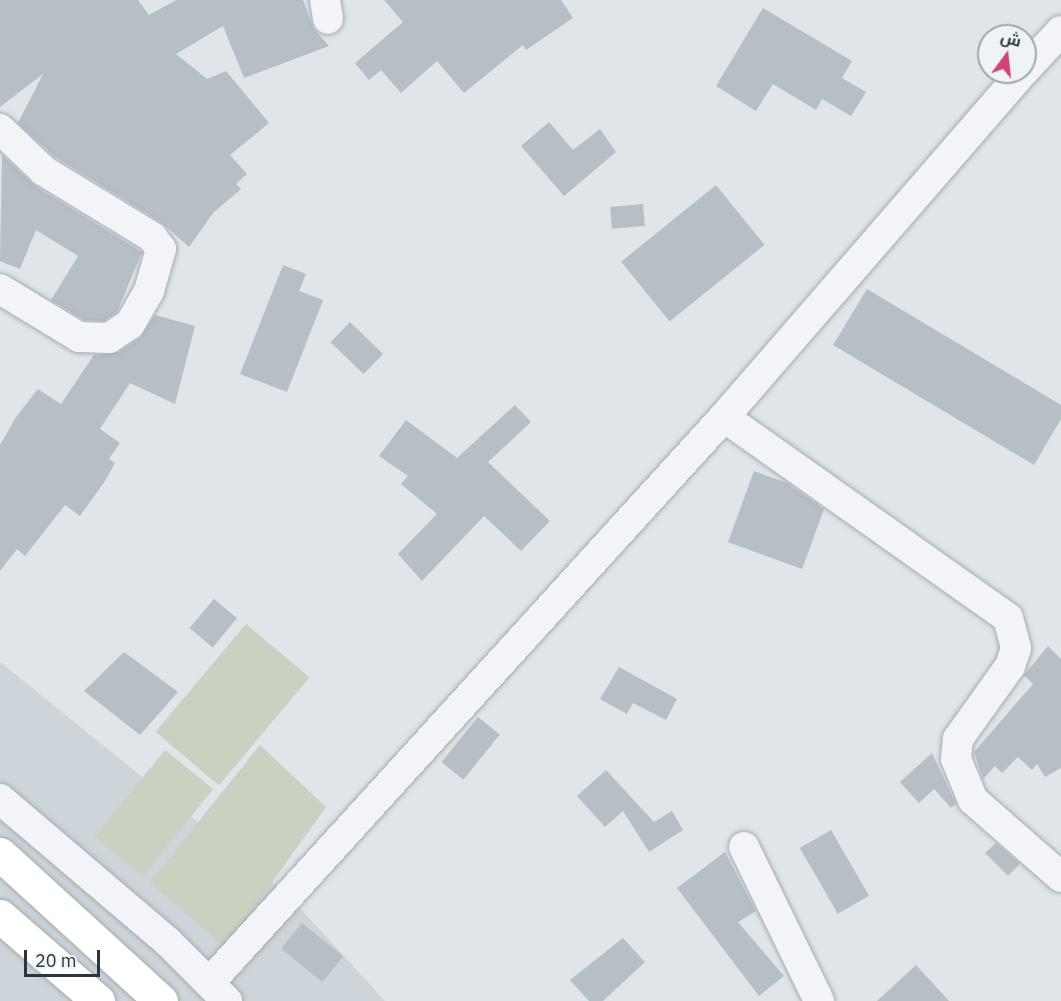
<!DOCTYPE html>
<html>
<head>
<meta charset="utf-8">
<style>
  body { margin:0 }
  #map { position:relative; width:1061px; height:1001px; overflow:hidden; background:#dfe5e8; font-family:"IBM Plex Sans",Cairo,sans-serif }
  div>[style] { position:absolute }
  .built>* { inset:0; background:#cdd4da }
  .green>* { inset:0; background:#c9d2c0; transform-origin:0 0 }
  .building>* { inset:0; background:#b6bfc5; transform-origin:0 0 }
  .roads { filter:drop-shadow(0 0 2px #a4adb2) drop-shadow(0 0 2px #a4adb2) }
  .minor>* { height:30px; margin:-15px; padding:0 15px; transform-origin:15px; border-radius:15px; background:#f2f4f7 }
  .highway>* { height:33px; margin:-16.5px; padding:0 16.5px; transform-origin:16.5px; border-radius:16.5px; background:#fff }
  span { translate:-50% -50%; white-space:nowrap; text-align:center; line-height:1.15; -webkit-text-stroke:6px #eef3f6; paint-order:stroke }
  .north { position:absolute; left:977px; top:24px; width:60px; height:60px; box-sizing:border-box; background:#eef3f6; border:2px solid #9fa7ad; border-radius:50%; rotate:15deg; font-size:16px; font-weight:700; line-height:24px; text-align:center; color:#28363f }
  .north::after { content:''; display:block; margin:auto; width:21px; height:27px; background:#cf4377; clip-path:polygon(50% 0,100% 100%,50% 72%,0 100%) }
  .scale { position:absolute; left:24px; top:950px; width:76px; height:27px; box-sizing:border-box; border:3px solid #28363f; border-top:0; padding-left:8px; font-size:18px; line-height:21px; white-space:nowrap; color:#28363f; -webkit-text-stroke:4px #eef3f6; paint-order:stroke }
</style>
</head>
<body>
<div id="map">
  <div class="built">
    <i style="clip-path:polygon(0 662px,287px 894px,385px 1001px,0 1001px)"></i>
  </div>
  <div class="green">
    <i style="left:246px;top:624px;width:83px;height:141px;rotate:40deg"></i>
    <i style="clip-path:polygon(260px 745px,326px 807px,225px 948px,150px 882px)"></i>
    <i style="left:165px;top:750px;width:62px;height:112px;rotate:39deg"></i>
  </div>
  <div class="building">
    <i style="clip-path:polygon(0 0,138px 0,149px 15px,176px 0,303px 0,314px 29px,329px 46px,244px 78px,223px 26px,176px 54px,207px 79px,226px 71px,269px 123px,230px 155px,247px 174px,236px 184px,241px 189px,213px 213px,189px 247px,161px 222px,55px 157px,18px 123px,43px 74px,0 107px)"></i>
    <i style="clip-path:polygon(384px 0,561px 0,573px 18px,526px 50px,523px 45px,464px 93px,437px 61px,401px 93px,381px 70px,369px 80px,355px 63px,403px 22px)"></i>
    <i style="clip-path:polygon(763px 8px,852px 61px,842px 78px,866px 92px,851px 116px,822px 99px,816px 110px,773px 84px,756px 111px,716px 86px)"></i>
    <i style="clip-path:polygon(549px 122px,573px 150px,600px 129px,616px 152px,564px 196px,521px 146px)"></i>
    <i style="clip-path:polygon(2px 155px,35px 186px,142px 252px,117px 312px,104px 321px,84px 320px,51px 300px,78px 256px,36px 230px,20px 269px,0 261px)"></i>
    <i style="left:716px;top:185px;width:77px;height:122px;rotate:51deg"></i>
    <i style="left:643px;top:204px;width:22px;height:33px;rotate:85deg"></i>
    <i style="clip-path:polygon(283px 265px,306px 274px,299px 291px,323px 300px,287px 392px,240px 374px)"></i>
    <i style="clip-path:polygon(867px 289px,1061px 405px,1061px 419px,1034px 465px,833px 345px)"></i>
    <i style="clip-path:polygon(155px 315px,195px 326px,175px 404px,130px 383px,100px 429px,120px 443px,109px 459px,115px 463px,105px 481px,80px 516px,65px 505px,25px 556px,17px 549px,0 571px,0 445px,16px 417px,38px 389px,61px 404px,94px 355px,119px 352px,140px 338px)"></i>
    <i style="left:350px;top:322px;width:46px;height:28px;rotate:44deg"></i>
    <i style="clip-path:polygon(515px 405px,531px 422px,488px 462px,550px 521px,521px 551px,484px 516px,422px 581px,398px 554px,437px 514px,401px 484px,408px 476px,379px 456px,406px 420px,457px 458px)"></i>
    <i style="clip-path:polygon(754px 471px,787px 483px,824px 509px,802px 569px,728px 542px)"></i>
    <i style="left:214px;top:599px;width:30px;height:38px;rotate:40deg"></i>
    <i style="clip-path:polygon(1048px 646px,1061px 659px,1061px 768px,1045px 777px,1037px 764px,1032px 770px,1018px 757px,1002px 773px,995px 766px,983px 779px,974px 752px,1033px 684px,1024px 675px)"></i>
    <i style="clip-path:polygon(124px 652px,178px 692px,140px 735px,84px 691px)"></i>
    <i style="clip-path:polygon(619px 667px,677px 699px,666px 720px,633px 703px,627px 714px,600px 699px)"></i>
    <i style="left:478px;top:717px;width:28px;height:58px;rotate:39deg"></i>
    <i style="clip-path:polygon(932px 753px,956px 804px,951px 808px,934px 789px,919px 803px,900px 782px)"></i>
    <i style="clip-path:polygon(606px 770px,654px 822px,672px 811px,683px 830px,649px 852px,623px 811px,605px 827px,577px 796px)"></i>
    <i style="left:831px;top:830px;width:76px;height:36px;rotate:60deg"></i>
    <i style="clip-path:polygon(996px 843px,1020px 864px,1008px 876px,985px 853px)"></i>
    <i style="clip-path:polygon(725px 852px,756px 911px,738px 922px,784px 976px,759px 996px,677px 888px)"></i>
    <i style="left:302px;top:923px;width:53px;height:33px;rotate:39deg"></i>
    <i style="clip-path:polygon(623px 938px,645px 962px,603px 1001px,589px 1001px,570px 980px)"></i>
    <i style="clip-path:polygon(916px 965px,949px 1001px,877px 1001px)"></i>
  </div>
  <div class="roads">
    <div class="minor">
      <i style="left:325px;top:0;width:19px;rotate:81deg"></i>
      <i style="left:1025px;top:70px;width:53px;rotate:-47.3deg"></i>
      <i style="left:0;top:129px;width:61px;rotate:43.7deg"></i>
      <i style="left:44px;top:171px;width:127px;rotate:31.4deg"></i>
      <i style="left:152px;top:237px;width:15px;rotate:53deg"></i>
      <i style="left:161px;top:249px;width:44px;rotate:105.9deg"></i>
      <i style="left:149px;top:291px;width:38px;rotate:120deg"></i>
      <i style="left:130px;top:324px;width:25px;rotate:146deg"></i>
      <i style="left:109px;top:338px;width:30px;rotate:-178deg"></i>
      <i style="left:79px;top:337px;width:92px;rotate:-148.7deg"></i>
      <i style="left:724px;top:417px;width:348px;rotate:35.3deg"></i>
      <i style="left:1008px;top:618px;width:31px;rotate:75deg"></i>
      <i style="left:1016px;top:648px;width:19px;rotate:108deg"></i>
      <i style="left:1010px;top:666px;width:90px;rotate:125.5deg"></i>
      <i style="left:958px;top:739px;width:20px;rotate:96deg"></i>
      <i style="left:956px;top:759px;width:44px;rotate:67.5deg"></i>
      <i style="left:973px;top:800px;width:117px;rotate:41.2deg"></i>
      <i style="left:0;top:799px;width:219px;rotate:40.4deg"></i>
      <i style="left:167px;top:941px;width:85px;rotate:45deg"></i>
      <i style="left:744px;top:847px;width:171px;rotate:64deg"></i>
      <i style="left:210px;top:982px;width:764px;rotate:-47.71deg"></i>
      <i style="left:724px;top:417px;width:457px;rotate:-49.1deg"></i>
    </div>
    <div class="highway">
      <i style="left:0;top:854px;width:218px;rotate:42.4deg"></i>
      <i style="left:0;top:916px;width:130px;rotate:40.9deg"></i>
    </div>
  </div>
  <div class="north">ش</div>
  <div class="scale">20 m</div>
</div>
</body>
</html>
